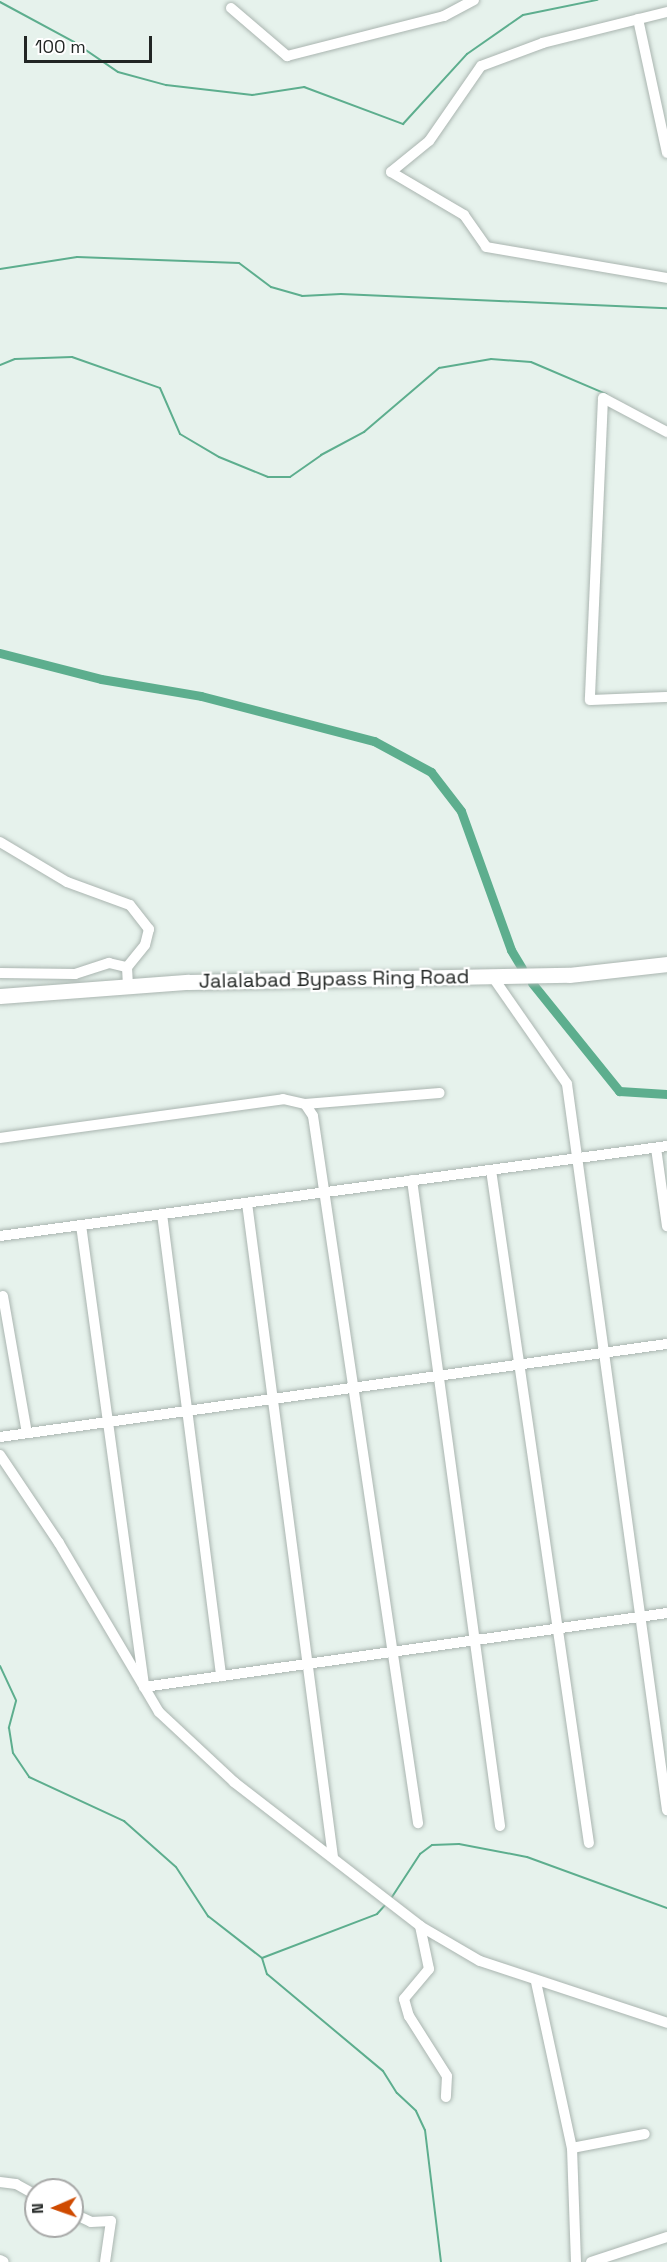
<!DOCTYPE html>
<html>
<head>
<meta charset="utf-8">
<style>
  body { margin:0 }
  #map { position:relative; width:667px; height:2262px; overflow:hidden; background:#e6f2ec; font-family:"Space Grotesk",sans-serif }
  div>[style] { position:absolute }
  .stream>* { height:2px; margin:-1px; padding:0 1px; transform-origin:1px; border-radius:1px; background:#5dae8e }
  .canal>* { height:9px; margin:-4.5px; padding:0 4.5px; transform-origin:4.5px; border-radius:4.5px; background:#5dae8e }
  .roads { filter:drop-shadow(0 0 2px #aab5b0) drop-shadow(0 0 2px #aab5b0) }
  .minor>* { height:10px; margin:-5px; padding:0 5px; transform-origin:5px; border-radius:5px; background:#fff }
  .highway>* { height:15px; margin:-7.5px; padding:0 7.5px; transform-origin:7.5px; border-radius:7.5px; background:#fff }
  span { translate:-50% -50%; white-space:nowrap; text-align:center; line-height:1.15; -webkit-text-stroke:4.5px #fff; paint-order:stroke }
  .street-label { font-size:20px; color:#222624 }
  .north { position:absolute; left:24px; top:2178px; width:60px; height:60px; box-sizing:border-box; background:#fff; border:2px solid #a7a8a7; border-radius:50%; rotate:268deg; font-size:16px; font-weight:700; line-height:24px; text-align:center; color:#222624 }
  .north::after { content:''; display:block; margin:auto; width:21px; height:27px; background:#cf4a00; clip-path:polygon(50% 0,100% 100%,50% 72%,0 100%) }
  .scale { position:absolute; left:24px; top:36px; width:128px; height:27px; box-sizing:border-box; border:3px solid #222624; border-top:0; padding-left:8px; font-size:18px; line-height:21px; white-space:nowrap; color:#222624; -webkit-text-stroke:4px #fff; paint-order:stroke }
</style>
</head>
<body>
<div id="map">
  <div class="stream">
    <i style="left:0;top:2px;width:84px;rotate:28.4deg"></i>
    <i style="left:74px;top:42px;width:53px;rotate:34.3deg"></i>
    <i style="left:118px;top:72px;width:50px;rotate:15.2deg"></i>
    <i style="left:166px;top:85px;width:87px;rotate:6.6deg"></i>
    <i style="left:252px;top:95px;width:53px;rotate:-8.7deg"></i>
    <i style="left:304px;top:87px;width:106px;rotate:20.5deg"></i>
    <i style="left:403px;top:124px;width:95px;rotate:-47.6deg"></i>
    <i style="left:467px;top:54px;width:68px;rotate:-34.9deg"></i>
    <i style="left:523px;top:15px;width:76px;rotate:-11.5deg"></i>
    <i style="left:0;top:269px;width:78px;rotate:-8.9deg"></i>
    <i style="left:77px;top:257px;width:162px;rotate:2.1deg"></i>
    <i style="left:239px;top:263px;width:40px;rotate:37deg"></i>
    <i style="left:271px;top:287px;width:32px;rotate:16deg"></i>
    <i style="left:302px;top:296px;width:39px;rotate:-3deg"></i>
    <i style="left:341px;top:294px;width:326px;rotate:2.5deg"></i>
    <i style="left:0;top:365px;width:16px;rotate:-22deg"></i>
    <i style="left:15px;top:359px;width:57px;rotate:-2deg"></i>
    <i style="left:72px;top:357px;width:93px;rotate:19.4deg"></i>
    <i style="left:160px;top:388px;width:50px;rotate:66.5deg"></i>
    <i style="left:180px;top:434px;width:45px;rotate:30.5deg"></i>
    <i style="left:219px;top:457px;width:53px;rotate:22.2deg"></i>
    <i style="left:268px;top:477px;width:22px"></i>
    <i style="left:290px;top:477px;width:38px;rotate:-35deg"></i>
    <i style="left:321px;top:455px;width:49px;rotate:-28.1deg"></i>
    <i style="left:364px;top:432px;width:99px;rotate:-40.5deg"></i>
    <i style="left:439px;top:368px;width:53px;rotate:-9.8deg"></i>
    <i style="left:491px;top:359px;width:40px;rotate:4.3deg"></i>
    <i style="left:531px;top:362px;width:82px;rotate:23.1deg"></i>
    <i style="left:0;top:1666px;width:38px;rotate:65deg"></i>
    <i style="left:16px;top:1701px;width:28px;rotate:105deg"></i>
    <i style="left:9px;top:1728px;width:25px;rotate:81deg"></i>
    <i style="left:13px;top:1753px;width:29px;rotate:56deg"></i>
    <i style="left:29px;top:1777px;width:105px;rotate:24.9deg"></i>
    <i style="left:124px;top:1821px;width:69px;rotate:41.5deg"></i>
    <i style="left:176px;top:1867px;width:59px;rotate:56.9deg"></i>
    <i style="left:208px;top:1916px;width:68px;rotate:37.9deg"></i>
    <i style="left:262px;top:1958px;width:17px;rotate:73deg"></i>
    <i style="left:267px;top:1974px;width:151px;rotate:39.9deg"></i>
    <i style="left:383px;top:2071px;width:26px;rotate:58deg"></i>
    <i style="left:397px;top:2093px;width:26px;rotate:43deg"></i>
    <i style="left:416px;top:2111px;width:21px;rotate:65deg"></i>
    <i style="left:425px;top:2130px;width:133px;rotate:83.1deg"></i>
    <i style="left:390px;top:1900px;width:55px;rotate:-56.9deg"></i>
    <i style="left:420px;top:1854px;width:15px;rotate:-37deg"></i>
    <i style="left:432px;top:1845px;width:27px;rotate:-2deg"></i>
    <i style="left:459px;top:1844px;width:69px;rotate:10.8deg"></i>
    <i style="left:527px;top:1857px;width:149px;rotate:20deg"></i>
    <i style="left:262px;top:1958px;width:123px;rotate:-20.9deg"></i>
    <i style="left:377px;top:1914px;width:13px;rotate:-48deg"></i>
  </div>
  <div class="canal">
    <i style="left:0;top:653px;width:104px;rotate:14.4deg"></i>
    <i style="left:101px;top:679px;width:101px;rotate:9.6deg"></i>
    <i style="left:201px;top:696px;width:179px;rotate:14.6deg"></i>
    <i style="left:374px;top:741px;width:65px;rotate:28.5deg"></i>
    <i style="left:431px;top:772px;width:49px;rotate:52.4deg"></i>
    <i style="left:461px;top:811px;width:148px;rotate:70.2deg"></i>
    <i style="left:511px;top:950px;width:21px;rotate:59deg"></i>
    <i style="left:532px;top:983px;width:139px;rotate:51.1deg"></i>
    <i style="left:619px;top:1091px;width:48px;rotate:3.6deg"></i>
  </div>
  <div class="roads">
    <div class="minor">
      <i style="left:231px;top:8px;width:74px;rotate:40.6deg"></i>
      <i style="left:287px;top:56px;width:162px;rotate:-14.3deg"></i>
      <i style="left:444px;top:16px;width:34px;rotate:-28deg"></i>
      <i style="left:667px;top:12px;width:128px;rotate:166deg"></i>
      <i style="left:543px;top:43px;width:66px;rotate:159.6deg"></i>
      <i style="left:481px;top:66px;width:91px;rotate:124.7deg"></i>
      <i style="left:429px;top:141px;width:49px;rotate:140.8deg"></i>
      <i style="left:391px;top:172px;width:85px;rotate:30.5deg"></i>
      <i style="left:464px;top:215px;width:39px;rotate:55deg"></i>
      <i style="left:486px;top:247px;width:184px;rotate:9.7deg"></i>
      <i style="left:638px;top:19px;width:137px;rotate:77.8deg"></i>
      <i style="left:667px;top:432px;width:72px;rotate:-152deg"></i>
      <i style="left:603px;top:398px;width:302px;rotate:92.5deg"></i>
      <i style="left:590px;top:700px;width:77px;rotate:-2.2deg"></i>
      <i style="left:0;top:842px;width:78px;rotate:30.8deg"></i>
      <i style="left:67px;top:882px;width:67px;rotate:20.1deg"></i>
      <i style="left:130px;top:905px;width:31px;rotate:52deg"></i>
      <i style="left:149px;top:929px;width:16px;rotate:104deg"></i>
      <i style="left:145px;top:945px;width:28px;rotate:129deg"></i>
      <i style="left:127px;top:967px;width:18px;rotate:87deg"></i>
      <i style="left:0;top:973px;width:75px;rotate:0.8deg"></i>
      <i style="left:75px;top:974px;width:36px;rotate:-18deg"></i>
      <i style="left:109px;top:963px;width:18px;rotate:13deg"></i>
      <i style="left:492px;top:976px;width:131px;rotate:55.2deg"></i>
      <i style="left:567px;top:1084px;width:733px;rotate:82.16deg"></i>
      <i style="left:305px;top:1104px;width:135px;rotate:-4.7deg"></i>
      <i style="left:0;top:1138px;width:286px;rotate:-7.8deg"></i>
      <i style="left:283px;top:1099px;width:23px;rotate:13deg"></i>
      <i style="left:305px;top:1104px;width:14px;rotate:56deg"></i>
      <i style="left:313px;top:1116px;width:715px;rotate:81.55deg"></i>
      <i style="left:656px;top:1148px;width:79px;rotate:82deg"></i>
      <i style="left:491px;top:1170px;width:680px;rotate:81.72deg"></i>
      <i style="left:412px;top:1180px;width:652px;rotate:82.24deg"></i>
      <i style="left:247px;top:1203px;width:660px;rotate:82.51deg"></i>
      <i style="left:162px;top:1214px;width:466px;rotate:82.7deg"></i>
      <i style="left:81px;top:1225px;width:466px;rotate:82.2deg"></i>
      <i style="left:144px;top:1687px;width:528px;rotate:-8.05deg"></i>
      <i style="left:0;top:1236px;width:673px;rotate:-7.68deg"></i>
      <i style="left:3px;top:1296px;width:139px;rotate:80.1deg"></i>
      <i style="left:0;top:1437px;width:673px;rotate:-7.94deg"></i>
      <i style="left:0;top:1455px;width:106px;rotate:56.2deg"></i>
      <i style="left:59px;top:1543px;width:196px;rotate:59.4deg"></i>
      <i style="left:159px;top:1712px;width:103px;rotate:43deg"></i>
      <i style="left:234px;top:1782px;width:235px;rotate:37.7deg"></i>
      <i style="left:420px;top:1926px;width:69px;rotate:30.3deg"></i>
      <i style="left:480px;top:1961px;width:197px;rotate:18.3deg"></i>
      <i style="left:420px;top:1926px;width:44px;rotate:78.2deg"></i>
      <i style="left:429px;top:1969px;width:39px;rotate:130deg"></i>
      <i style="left:404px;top:1999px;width:18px;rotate:74deg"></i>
      <i style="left:409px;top:2016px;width:71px;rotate:57.7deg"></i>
      <i style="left:447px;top:2076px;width:21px;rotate:93deg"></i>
      <i style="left:536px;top:1982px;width:170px;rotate:77.8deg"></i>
      <i style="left:572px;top:2148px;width:114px;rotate:88deg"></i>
      <i style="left:572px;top:2148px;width:74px;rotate:-10.9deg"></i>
      <i style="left:0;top:2182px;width:16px;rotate:7deg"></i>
      <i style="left:16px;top:2184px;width:23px;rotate:29deg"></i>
      <i style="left:72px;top:2213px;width:21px;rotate:25deg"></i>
      <i style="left:91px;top:2222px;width:20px;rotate:-3deg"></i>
      <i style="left:111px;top:2221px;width:41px;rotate:98.3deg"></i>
      <i style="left:0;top:2260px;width:4px;rotate:27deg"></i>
      <i style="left:591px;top:2262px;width:80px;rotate:-18.2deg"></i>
    </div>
    <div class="highway">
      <i style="left:0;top:996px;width:189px;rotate:-4.3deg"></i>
      <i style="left:188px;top:982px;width:381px;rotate:-1.1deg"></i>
      <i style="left:569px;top:975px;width:99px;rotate:-6.4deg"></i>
    </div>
  </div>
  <div class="street-label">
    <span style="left:334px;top:979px;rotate:-1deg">Jalalabad Bypass Ring Road</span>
  </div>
  <div class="north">N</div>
  <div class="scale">100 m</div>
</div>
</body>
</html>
